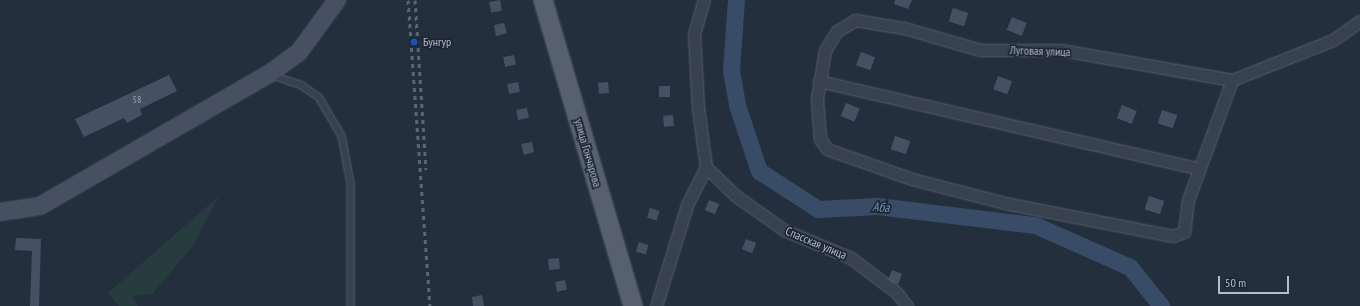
<!DOCTYPE html>
<html>
<head>
<meta charset="utf-8">
<style>
  body { margin:0 }
  #map { position:relative; width:1360px; height:306px; overflow:hidden; background:#242f3e; font-family:"PT Sans Narrow",sans-serif }
  div>[style] { position:absolute }
  .green>* { inset:0; background:#263c3f }
  .river>* { height:17px; margin:-8.5px; padding:0 8.5px; transform-origin:8.5px; border-radius:8.5px; background:#394c67 }
  .building>* { inset:0; background:#455162; transform-origin:0 0 }
  .roads { filter:drop-shadow(0 0 1px #565f6c) drop-shadow(0 0 1px #565f6c) }
  .lane>* { height:5.5px; margin:-2.75px; padding:0 2.75px; transform-origin:2.75px; border-radius:2.75px; background:#38414e }
  .street>* { height:11px; margin:-5.5px; padding:0 5.5px; transform-origin:5.5px; border-radius:5.5px; background:#38414e }
  .secondary>* { height:16px; margin:-8px; padding:0 8px; transform-origin:8px; border-radius:8px; background:#465061 }
  .primary>* { height:18px; margin:-9px; padding:0 9px; transform-origin:9px; border-radius:9px; background:#56606e }
  .rail>* { height:3px; margin-top:-1.5px; transform-origin:0; background:repeating-linear-gradient(90deg,#5a6575 0 4px,transparent 0 8px) }
  .dots>* { width:11px; height:11px; translate:-50% -50%; box-sizing:border-box; border:2px solid #1d2633; border-radius:50% }
  span { translate:-50% -50%; white-space:nowrap; text-align:center; line-height:1.15; -webkit-text-stroke:3.5px #1d2633; paint-order:stroke }
  .number-label { font-size:10px; color:#98a1af }
  .number-label span { -webkit-text-stroke-width:0 }
  .poi-label { font-size:12px; color:#b4bcc9 }
  .left { translate:0 -50%; text-align:left }
  .street-label { font-size:12px; color:#b4bcc9 }
  .water-label { font-size:13px; color:#7c92b1; font-style:italic }
  .scale { position:absolute; left:1218px; top:276px; width:71px; height:18px; box-sizing:border-box; border:2px solid #b4bcc9; border-top:0; padding-left:5px; font-size:12px; line-height:14px; white-space:nowrap; color:#b4bcc9; -webkit-text-stroke:3px #1d2633; paint-order:stroke }
</style>
</head>
<body>
<div id="map">
  <div class="green">
    <i style="clip-path:polygon(219px 196px,192px 247px,152px 294px,133px 296px,138px 306px,119px 306px,108px 293px)"></i>
  </div>
  <div class="river">
    <i style="left:736px;top:0;width:70px;rotate:94.1deg"></i>
    <i style="left:731px;top:70px;width:36px;rotate:80deg"></i>
    <i style="left:737px;top:105px;width:70px;rotate:71.6deg"></i>
    <i style="left:759px;top:171px;width:70px;rotate:32.8deg"></i>
    <i style="left:818px;top:209px;width:59px;rotate:-2.9deg"></i>
    <i style="left:877px;top:206px;width:159px;rotate:6.9deg"></i>
    <i style="left:1035px;top:225px;width:104px;rotate:23.9deg"></i>
    <i style="left:1130px;top:267px;width:50px;rotate:51.5deg"></i>
  </div>
  <div class="building">
    <i style="left:500px;top:0;width:11px;height:11px;rotate:80deg"></i>
    <i style="clip-path:polygon(895px 0,912px 0,908px 9px,894px 4px)"></i>
    <i style="left:953px;top:8px;width:16px;height:14px;rotate:18deg"></i>
    <i style="left:1012px;top:17px;width:16px;height:14px;rotate:22deg"></i>
    <i style="clip-path:polygon(504px 23px,507px 33px,496px 36px,494px 25px)"></i>
    <i style="left:861px;top:52px;width:15px;height:14px;rotate:20deg"></i>
    <i style="left:514px;top:55px;width:10px;height:11px;rotate:79deg"></i>
    <i style="clip-path:polygon(169px 75px,177px 91px,140px 109px,142px 115px,127px 123px,124px 118px,84px 137px,75px 119px)"></i>
    <i style="left:998px;top:76px;width:15px;height:14px;rotate:20deg"></i>
    <i style="left:518px;top:82px;width:10px;height:11px;rotate:79deg"></i>
    <i style="left:608px;top:82px;width:11px;height:10px;rotate:85deg"></i>
    <i style="left:670px;top:86px;width:11px;height:11px;rotate:90deg"></i>
    <i style="left:846px;top:103px;width:15px;height:14px;rotate:23deg"></i>
    <i style="left:1122px;top:105px;width:16px;height:14px;rotate:22deg"></i>
    <i style="left:527px;top:108px;width:10px;height:11px;rotate:79deg"></i>
    <i style="left:1162px;top:110px;width:16px;height:14px;rotate:18deg"></i>
    <i style="left:673px;top:115px;width:11px;height:10px;rotate:85deg"></i>
    <i style="left:895px;top:136px;width:16px;height:14px;rotate:18deg"></i>
    <i style="clip-path:polygon(532px 142px,534px 152px,524px 155px,521px 144px)"></i>
    <i style="left:1149px;top:196px;width:16px;height:14px;rotate:18deg"></i>
    <i style="left:709px;top:200px;width:11px;height:11px;rotate:22deg"></i>
    <i style="left:650px;top:208px;width:10px;height:10px;rotate:17deg"></i>
    <i style="clip-path:polygon(16px 238px,41px 239px,39px 306px,30px 306px,32px 251px,15px 250px)"></i>
    <i style="left:746px;top:239px;width:11px;height:11px;rotate:22deg"></i>
    <i style="left:639px;top:242px;width:10px;height:10px;rotate:17deg"></i>
    <i style="left:559px;top:258px;width:11px;height:11px;rotate:85deg"></i>
    <i style="left:892px;top:270px;width:11px;height:11px;rotate:22deg"></i>
    <i style="left:565px;top:280px;width:10px;height:10px;rotate:79deg"></i>
    <i style="clip-path:polygon(482px 295px,484px 306px,473px 306px,472px 297px)"></i>
  </div>
  <div class="roads">
    <div class="lane">
      <i style="left:271px;top:75px;width:32px;rotate:18deg"></i>
      <i style="left:301px;top:85px;width:22px;rotate:34deg"></i>
      <i style="left:319px;top:97px;width:45px;rotate:59.5deg"></i>
      <i style="left:342px;top:136px;width:48px;rotate:79.2deg"></i>
      <i style="left:351px;top:183px;width:123px;rotate:90deg"></i>
    </div>
    <div class="street">
      <i style="left:855px;top:20px;width:50px;rotate:9.3deg"></i>
      <i style="left:904px;top:28px;width:79px;rotate:16.1deg"></i>
      <i style="left:980px;top:50px;width:82px"></i>
      <i style="left:1062px;top:50px;width:173px;rotate:10deg"></i>
      <i style="left:1232px;top:80px;width:128px;rotate:110.1deg"></i>
      <i style="left:1188px;top:200px;width:32px;rotate:97deg"></i>
      <i style="left:1184px;top:232px;width:12px;rotate:160deg"></i>
      <i style="left:1173px;top:236px;width:171px;rotate:-168.9deg"></i>
      <i style="left:1005px;top:203px;width:96px;rotate:-165.5deg"></i>
      <i style="left:912px;top:179px;width:90px;rotate:-160.6deg"></i>
      <i style="left:827px;top:149px;width:12px;rotate:-125deg"></i>
      <i style="left:820px;top:139px;width:40px;rotate:-94.3deg"></i>
      <i style="left:817px;top:99px;width:50px;rotate:-80.7deg"></i>
      <i style="left:825px;top:50px;width:22px;rotate:-58deg"></i>
      <i style="left:837px;top:31px;width:21px;rotate:-31deg"></i>
      <i style="left:1232px;top:80px;width:109px;rotate:-21.6deg"></i>
      <i style="left:1333px;top:40px;width:33px;rotate:-35deg"></i>
      <i style="left:819px;top:81px;width:390px;rotate:13deg"></i>
      <i style="left:706px;top:167px;width:42px;rotate:44deg"></i>
      <i style="left:736px;top:196px;width:59px;rotate:35.3deg"></i>
      <i style="left:784px;top:230px;width:73px;rotate:22.7deg"></i>
      <i style="left:851px;top:258px;width:56px;rotate:37.1deg"></i>
      <i style="left:896px;top:292px;width:18px;rotate:52deg"></i>
      <i style="left:656px;top:306px;width:106px;rotate:-72.9deg"></i>
      <i style="left:687px;top:205px;width:42px;rotate:-63.4deg"></i>
      <i style="left:706px;top:167px;width:60px;rotate:-97.7deg"></i>
      <i style="left:698px;top:108px;width:74px;rotate:-93.1deg"></i>
      <i style="left:694px;top:34px;width:35px;rotate:-74deg"></i>
    </div>
    <div class="secondary">
      <i style="left:0;top:212px;width:40px;rotate:-8.5deg"></i>
      <i style="left:40px;top:206px;width:264px;rotate:-30deg"></i>
      <i style="left:269px;top:74px;width:37px;rotate:-36deg"></i>
      <i style="left:299px;top:52px;width:64px;rotate:-53.8deg"></i>
    </div>
    <div class="primary">
      <i style="left:543px;top:0;width:319px;rotate:73.6deg"></i>
    </div>
  </div>
  <div class="rail">
    <i style="left:408px;top:0;width:307px;rotate:85.9deg"></i>
    <i style="left:415px;top:0;width:170px;rotate:86.3deg"></i>
  </div>
  <div class="dots">
    <i style="left:414px;top:42px;background:#1a4fb4"></i>
  </div>
  <div class="number-label">
    <span style="left:137px;top:100px">58</span>
  </div>
  <div class="poi-label">
    <span class="left" style="left:423px;top:42px">Бунгур</span>
  </div>
  <div class="street-label">
    <span style="left:1040px;top:51px;rotate:2deg">Луговая улица</span>
    <span style="left:588px;top:153px;rotate:74deg">улица Гончарова</span>
    <span style="left:816px;top:243px;rotate:23deg">Спасская улица</span>
  </div>
  <div class="water-label">
    <span style="left:881px;top:208px;rotate:3deg">Аба</span>
  </div>
  <div class="scale">50 m</div>
</div>
</body>
</html>
